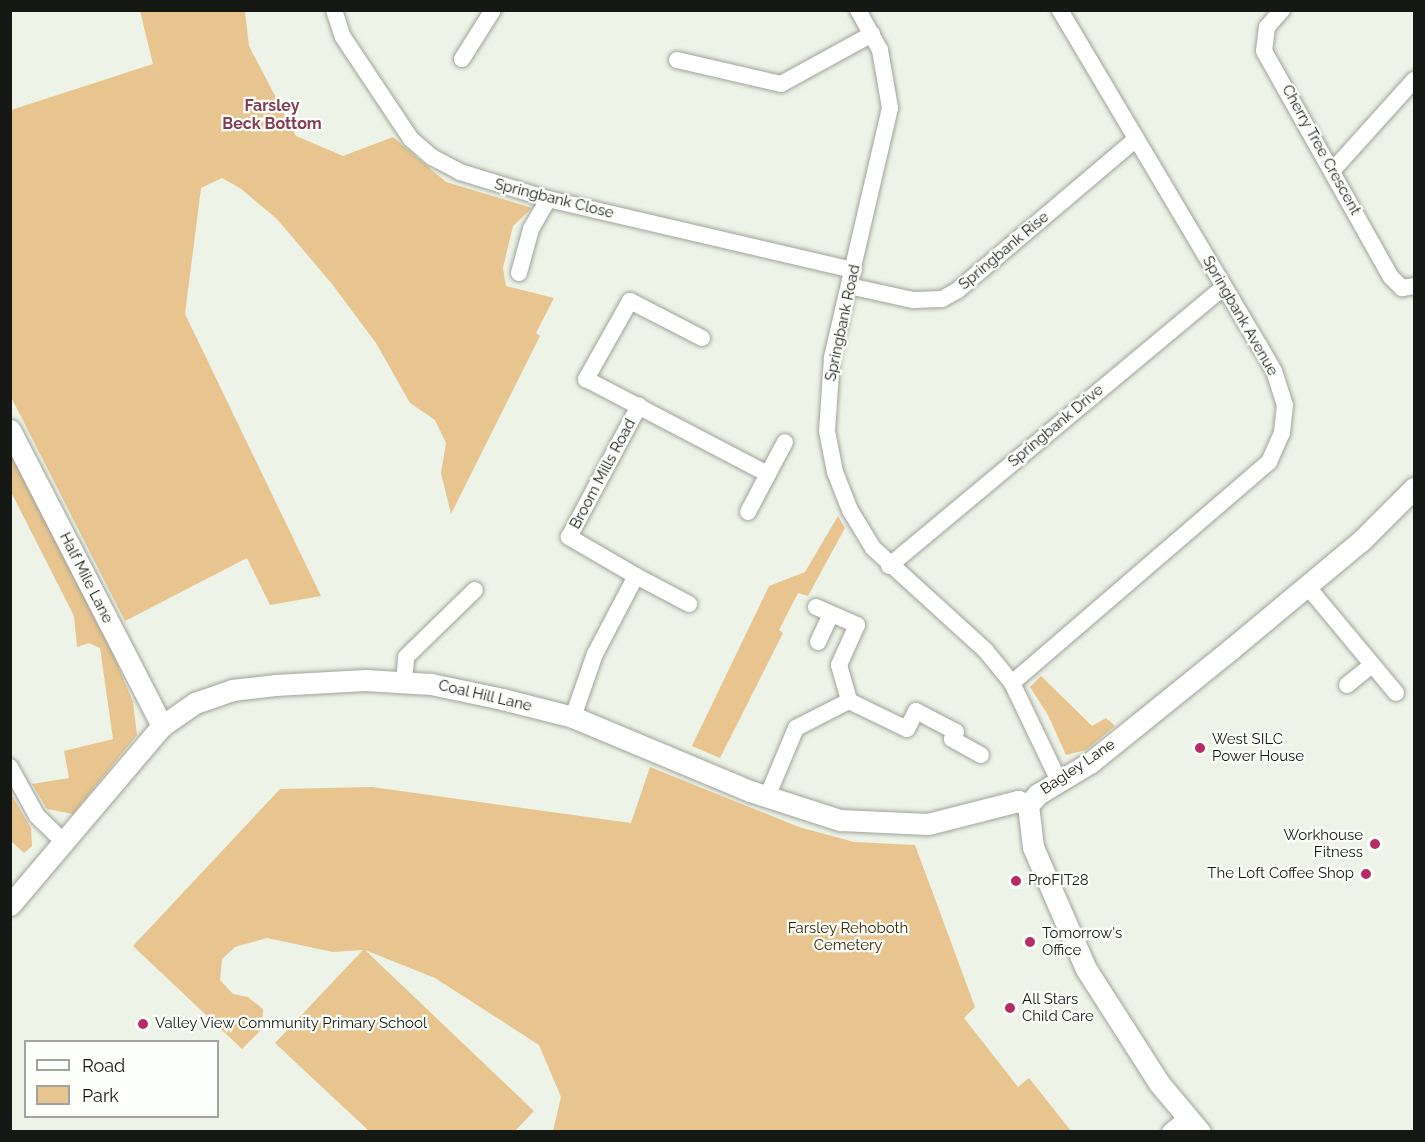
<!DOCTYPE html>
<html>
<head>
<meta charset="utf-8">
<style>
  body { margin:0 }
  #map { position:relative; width:1425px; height:1142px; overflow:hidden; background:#edf3e7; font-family:Raleway,sans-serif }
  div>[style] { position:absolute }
  .green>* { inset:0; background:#e8c58f }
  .roads { filter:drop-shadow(0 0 2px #9ea498) drop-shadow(0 0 2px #9ea498) }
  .minor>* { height:16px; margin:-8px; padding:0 8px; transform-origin:8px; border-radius:8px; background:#fff }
  .tertiary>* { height:21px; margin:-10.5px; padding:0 10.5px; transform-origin:10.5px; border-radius:10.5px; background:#fff }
  .dots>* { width:16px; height:16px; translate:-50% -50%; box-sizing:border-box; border:3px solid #fcfffa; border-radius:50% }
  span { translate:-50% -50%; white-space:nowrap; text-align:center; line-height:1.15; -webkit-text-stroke:4.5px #fcfffa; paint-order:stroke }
  .street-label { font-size:15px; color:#161814 }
  .poi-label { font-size:15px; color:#161814 }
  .left { translate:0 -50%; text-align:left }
  .right { translate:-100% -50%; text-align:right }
  .park-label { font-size:15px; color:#3a2600 }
  .neighbourhood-label { font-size:16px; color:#833d55; font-weight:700 }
  .frame { position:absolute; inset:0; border:12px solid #161814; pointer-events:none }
  .legend { position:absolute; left:24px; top:1040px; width:195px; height:78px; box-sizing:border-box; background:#fcfffa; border:2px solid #a0a39e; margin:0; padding:8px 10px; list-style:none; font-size:18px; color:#161814 }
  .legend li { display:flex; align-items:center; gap:12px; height:30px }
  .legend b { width:30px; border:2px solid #a0a39e }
</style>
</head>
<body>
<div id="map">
  <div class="green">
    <i style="clip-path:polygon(140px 11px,245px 11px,249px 46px,296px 136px,343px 156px,393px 137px,446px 182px,532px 208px,513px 226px,503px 268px,506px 286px,554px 298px,536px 333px,540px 336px,451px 514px,441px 473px,446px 443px,435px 420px,410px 403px,376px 343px,332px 284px,277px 219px,240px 188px,222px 178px,201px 188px,185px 314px,321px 596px,270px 605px,247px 558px,125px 621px,11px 397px,11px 110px,153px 64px)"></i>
    <i style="clip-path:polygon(10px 447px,106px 637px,133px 702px,137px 735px,73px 814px,47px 809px,32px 784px,69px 778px,64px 751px,113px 739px,100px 648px,89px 643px,77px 647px,74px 616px,11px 492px)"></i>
    <i style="clip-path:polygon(838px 516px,845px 528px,808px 596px,798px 593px,779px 630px,783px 633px,720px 758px,692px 746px,769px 586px,805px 572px)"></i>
    <i style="clip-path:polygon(1041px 676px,1092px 726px,1106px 718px,1115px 726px,1086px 750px,1066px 755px,1048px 715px,1030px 687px)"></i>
    <i style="clip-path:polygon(650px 767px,799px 827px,854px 842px,915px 845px,975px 1007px,964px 1018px,1018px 1087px,1029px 1078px,1071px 1131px,553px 1131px,561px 1097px,539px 1045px,435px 978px,365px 950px,534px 1111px,515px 1131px,369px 1131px,275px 1043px,363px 950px,333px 952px,267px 938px,235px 947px,222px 959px,220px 980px,233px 994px,248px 997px,263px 1009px,262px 1029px,242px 1049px,133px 946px,280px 789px,372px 787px,631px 823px)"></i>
    <i style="clip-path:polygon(11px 794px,31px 828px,32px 846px,24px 853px,11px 841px)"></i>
  </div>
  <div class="roads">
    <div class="minor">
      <i style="left:334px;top:10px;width:28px;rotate:72deg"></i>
      <i style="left:343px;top:37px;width:123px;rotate:56.3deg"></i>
      <i style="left:411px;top:139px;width:28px;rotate:41deg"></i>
      <i style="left:432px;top:157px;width:32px;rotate:28deg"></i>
      <i style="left:460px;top:172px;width:92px;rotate:17.1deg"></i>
      <i style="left:548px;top:199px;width:314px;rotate:13.1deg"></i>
      <i style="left:858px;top:10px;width:46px;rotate:61.2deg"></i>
      <i style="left:880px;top:50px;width:59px;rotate:80.2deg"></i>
      <i style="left:890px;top:108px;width:257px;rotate:103.1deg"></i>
      <i style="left:832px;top:358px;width:73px;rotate:93.9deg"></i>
      <i style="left:827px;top:431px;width:42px;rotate:79deg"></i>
      <i style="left:835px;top:472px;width:41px;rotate:68.5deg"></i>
      <i style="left:850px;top:510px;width:44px;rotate:58.8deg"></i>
      <i style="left:873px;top:548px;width:153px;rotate:42.3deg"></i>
      <i style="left:986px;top:651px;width:41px;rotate:50.9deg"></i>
      <i style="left:1012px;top:683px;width:109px;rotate:64.4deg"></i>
      <i style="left:1282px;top:10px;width:23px;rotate:131deg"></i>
      <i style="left:1267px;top:27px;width:24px;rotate:97deg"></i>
      <i style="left:1264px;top:51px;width:259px;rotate:60.7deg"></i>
      <i style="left:1391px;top:277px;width:16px;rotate:45deg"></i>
      <i style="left:1402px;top:288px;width:12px;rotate:-9deg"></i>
      <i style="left:462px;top:59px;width:58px;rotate:-57.7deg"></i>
      <i style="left:677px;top:60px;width:107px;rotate:13deg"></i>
      <i style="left:781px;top:84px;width:104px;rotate:-28.8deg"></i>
      <i style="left:1333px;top:170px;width:121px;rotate:-48deg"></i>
      <i style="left:519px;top:273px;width:46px;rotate:-74.7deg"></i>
      <i style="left:531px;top:229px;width:34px;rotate:-60deg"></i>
      <i style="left:849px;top:286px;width:66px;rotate:12.3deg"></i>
      <i style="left:913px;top:300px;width:29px;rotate:-2deg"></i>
      <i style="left:942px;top:299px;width:18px;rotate:-29deg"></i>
      <i style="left:958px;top:290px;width:233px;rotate:-40.3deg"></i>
      <i style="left:702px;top:338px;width:81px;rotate:-152.8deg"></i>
      <i style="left:630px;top:301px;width:90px;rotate:119.4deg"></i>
      <i style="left:586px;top:379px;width:205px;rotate:27.6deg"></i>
      <i style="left:768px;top:474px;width:36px;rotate:-62deg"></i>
      <i style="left:748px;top:512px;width:43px;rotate:-62.2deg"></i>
      <i style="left:889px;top:566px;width:436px;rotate:-39.8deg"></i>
      <i style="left:636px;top:576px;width:60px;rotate:27.8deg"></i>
      <i style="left:1307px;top:586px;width:139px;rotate:50.2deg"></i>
      <i style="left:816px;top:607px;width:45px;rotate:23.7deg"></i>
      <i style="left:857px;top:625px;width:44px;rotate:114.2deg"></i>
      <i style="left:839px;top:665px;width:37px;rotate:74deg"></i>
      <i style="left:818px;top:642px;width:31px;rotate:-65deg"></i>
      <i style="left:404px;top:682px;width:25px;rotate:-85deg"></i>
      <i style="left:406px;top:657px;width:96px;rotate:-44.2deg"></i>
      <i style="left:1012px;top:683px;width:339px;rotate:-40.7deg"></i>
      <i style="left:1269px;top:462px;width:32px;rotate:-66deg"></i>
      <i style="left:1282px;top:433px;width:28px;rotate:-84deg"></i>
      <i style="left:1285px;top:405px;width:36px;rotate:-108deg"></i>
      <i style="left:1274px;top:371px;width:28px;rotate:-120deg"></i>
      <i style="left:1260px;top:347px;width:392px;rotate:-120.7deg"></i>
      <i style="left:1347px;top:685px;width:32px;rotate:-39deg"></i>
      <i style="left:573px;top:717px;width:67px;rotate:-70.8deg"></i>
      <i style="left:595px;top:654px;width:88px;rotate:-62.3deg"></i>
      <i style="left:636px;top:576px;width:78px;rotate:-149.8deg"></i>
      <i style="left:569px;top:537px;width:149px;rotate:-61.9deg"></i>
      <i style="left:10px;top:767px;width:56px;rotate:61.1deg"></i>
      <i style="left:37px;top:816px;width:37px;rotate:44deg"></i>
      <i style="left:767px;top:797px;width:75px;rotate:-67.2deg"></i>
      <i style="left:796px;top:728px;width:59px;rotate:-27deg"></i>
      <i style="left:849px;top:701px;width:64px;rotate:25.8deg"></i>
      <i style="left:907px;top:729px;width:20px;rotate:-63deg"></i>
      <i style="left:916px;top:711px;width:45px;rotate:27.7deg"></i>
      <i style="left:956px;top:732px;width:8px;rotate:120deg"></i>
      <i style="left:952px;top:739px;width:33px;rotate:29deg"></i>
      <i style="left:1170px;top:1132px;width:23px;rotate:-40deg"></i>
    </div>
    <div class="tertiary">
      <i style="left:10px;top:430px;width:333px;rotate:62.8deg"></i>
      <i style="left:10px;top:905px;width:235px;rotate:-49.7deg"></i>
      <i style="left:162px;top:726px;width:40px;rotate:-34.9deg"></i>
      <i style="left:195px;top:703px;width:39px;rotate:-19deg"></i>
      <i style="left:232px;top:690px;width:43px;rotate:-6.6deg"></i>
      <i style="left:275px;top:685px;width:90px;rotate:-3.2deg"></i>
      <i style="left:365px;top:680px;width:66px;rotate:3.5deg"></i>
      <i style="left:431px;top:684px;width:73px;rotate:11.9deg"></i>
      <i style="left:502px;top:699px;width:73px;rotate:14.2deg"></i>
      <i style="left:573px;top:717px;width:192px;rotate:22.7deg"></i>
      <i style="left:750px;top:791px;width:95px;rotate:17.9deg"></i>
      <i style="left:840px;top:820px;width:88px;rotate:2.6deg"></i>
      <i style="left:928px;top:824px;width:93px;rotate:-14.3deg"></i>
      <i style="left:1018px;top:801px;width:11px;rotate:22deg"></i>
      <i style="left:1200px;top:1132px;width:64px;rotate:-129.9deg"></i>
      <i style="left:1159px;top:1083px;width:135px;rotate:-122.6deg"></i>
      <i style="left:1086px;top:969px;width:133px;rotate:-113.5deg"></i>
      <i style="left:1033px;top:847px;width:42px;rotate:-96.8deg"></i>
      <i style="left:1028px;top:805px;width:15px;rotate:-48deg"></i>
      <i style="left:1038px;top:794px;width:62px;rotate:-31.1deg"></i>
      <i style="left:1091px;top:762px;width:180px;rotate:-38.9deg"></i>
      <i style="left:1231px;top:649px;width:170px;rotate:-39.8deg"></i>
      <i style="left:1362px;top:540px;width:74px;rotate:-45deg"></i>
    </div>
  </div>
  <div class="dots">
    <i style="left:1200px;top:748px;background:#b72c67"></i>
    <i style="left:1375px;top:844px;background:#b72c67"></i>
    <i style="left:1366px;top:874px;background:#b72c67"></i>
    <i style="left:1016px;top:881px;background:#b72c67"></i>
    <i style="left:1030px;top:942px;background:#b72c67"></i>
    <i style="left:1010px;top:1008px;background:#b72c67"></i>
    <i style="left:143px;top:1024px;background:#b72c67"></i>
  </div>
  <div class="street-label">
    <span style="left:1321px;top:150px;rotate:61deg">Cherry Tree Crescent</span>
    <span style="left:554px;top:199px;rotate:14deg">Springbank Close</span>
    <span style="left:1004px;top:251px;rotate:-40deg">Springbank Rise</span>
    <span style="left:1240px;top:316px;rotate:60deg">Springbank Avenue</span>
    <span style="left:843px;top:323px;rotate:-78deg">Springbank Road</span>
    <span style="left:1056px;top:426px;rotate:-40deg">Springbank Drive</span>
    <span style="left:603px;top:474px;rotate:-62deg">Broom Mills Road</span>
    <span style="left:86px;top:578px;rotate:63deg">Half Mile Lane</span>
    <span style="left:485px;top:696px;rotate:13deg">Coal Hill Lane</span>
    <span style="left:1078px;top:767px;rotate:-34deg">Bagley Lane</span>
  </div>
  <div class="poi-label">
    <span class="left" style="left:1212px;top:748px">West SILC<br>Power House</span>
    <span class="right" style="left:1363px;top:844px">Workhouse<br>Fitness</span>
    <span class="right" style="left:1354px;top:874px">The Loft Coffee Shop</span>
    <span class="left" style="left:1028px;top:881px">ProFIT28</span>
    <span class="left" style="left:1042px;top:942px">Tomorrow's<br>Office</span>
    <span class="left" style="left:1022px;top:1008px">All Stars<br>Child Care</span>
    <span class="left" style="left:155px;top:1024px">Valley View Community Primary School</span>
  </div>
  <div class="park-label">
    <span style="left:848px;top:937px">Farsley Rehoboth<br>Cemetery</span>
  </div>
  <div class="neighbourhood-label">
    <span style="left:272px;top:115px">Farsley<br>Beck Bottom</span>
  </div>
  <div class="frame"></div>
  <ul class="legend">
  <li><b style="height:8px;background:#fff"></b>Road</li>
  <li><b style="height:16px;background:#e8c58f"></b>Park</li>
  </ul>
</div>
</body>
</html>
